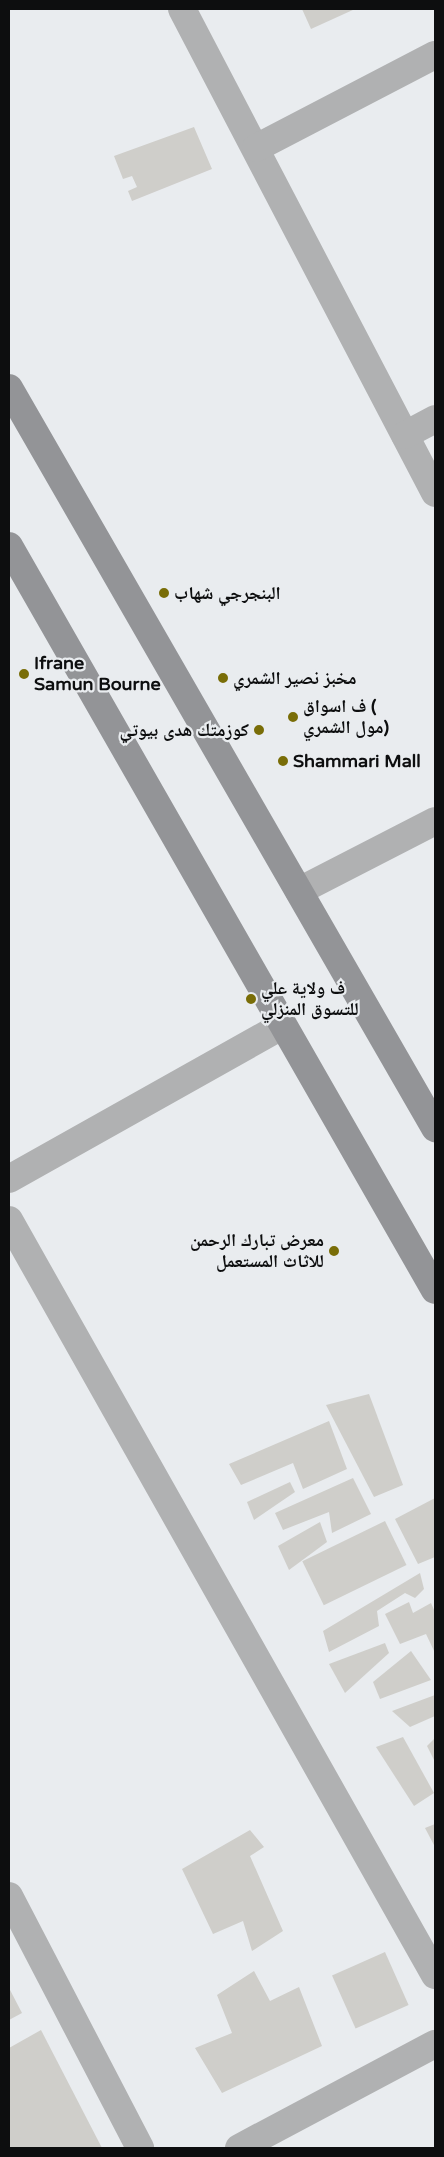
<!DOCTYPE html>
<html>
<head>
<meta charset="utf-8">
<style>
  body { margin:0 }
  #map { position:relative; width:444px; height:2157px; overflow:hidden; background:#e9ecef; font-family:"Varela Round","Noto Naskh Arabic",sans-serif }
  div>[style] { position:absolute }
  .building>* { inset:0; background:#cfceca; transform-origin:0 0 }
  .street>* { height:28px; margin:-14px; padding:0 14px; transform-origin:14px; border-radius:14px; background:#b0b1b2 }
  .secondary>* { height:28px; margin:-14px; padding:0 14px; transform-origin:14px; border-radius:14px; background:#939497 }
  .dots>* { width:14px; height:14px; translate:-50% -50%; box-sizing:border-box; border:2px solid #e9ecef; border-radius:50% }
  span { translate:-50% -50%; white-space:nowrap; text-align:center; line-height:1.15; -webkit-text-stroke:4.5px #e9ecef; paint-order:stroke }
  .poi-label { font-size:18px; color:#0d0e0f; font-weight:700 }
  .left { translate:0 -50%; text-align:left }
  .right { translate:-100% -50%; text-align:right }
  .frame { position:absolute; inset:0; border:10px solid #0d0e0f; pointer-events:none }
</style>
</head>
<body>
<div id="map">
  <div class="building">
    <i style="clip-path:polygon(302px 9px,355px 9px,311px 29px)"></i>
    <i style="clip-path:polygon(194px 127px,212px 169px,132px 201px,128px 191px,137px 187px,132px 176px,123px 179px,114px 156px)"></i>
    <i style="clip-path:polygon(369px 1394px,403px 1485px,374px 1497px,326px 1405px)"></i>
    <i style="clip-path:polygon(329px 1421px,347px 1469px,303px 1489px,293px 1463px,241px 1485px,229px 1464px)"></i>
    <i style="clip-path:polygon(353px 1478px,371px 1514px,332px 1533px,329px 1512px,283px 1530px,275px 1513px)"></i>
    <i style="clip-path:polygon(290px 1482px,295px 1492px,254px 1520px,247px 1502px)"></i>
    <i style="clip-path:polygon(435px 1498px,435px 1557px,418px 1564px,395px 1519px)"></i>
    <i style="left:385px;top:1521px;width:49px;height:92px;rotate:64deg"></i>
    <i style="clip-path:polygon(320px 1522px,327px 1542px,289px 1570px,278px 1546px)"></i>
    <i style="clip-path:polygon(420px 1573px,424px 1589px,415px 1598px,405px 1593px,377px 1611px,379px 1626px,329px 1652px,323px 1631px)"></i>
    <i style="clip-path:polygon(409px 1602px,413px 1613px,431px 1603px,435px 1612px,435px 1653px,426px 1634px,400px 1644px,385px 1614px)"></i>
    <i style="clip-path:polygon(385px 1643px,389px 1653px,345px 1693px,329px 1664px)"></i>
    <i style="clip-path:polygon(411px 1651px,431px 1680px,380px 1699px,373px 1682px)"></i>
    <i style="clip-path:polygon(435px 1695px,435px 1716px,410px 1727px,392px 1711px)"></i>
    <i style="clip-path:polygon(403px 1737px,434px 1793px,414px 1806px,376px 1747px)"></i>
    <i style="clip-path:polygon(435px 1738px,435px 1762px,427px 1746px)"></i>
    <i style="clip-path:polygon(435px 1824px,435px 1847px,425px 1828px)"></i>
    <i style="clip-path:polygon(250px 1830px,264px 1847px,250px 1856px,283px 1931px,252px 1951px,243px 1921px,213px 1934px,182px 1869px)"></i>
    <i style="left:385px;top:1952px;width:58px;height:58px;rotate:66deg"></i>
    <i style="clip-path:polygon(254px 1971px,270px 2001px,299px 1987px,322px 2046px,222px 2093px,195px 2048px,232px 2033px,217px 1995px)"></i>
    <i style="clip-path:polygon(9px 1988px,22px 2013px,9px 2020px)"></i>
    <i style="clip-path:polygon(41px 2030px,102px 2148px,9px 2148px,9px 2048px)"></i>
  </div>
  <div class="street">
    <i style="left:182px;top:9px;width:546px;rotate:62.4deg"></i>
    <i style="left:256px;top:148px;width:202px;rotate:-27.5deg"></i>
    <i style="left:405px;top:435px;width:34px;rotate:-28deg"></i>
    <i style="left:299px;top:891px;width:153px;rotate:-27.2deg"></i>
    <i style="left:9px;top:1179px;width:314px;rotate:-29.3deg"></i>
    <i style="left:9px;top:1220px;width:867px;rotate:60.57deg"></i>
    <i style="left:9px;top:1896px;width:284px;rotate:62.5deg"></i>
    <i style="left:239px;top:2148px;width:222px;rotate:-28deg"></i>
  </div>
  <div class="secondary">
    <i style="left:9px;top:388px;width:854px;rotate:60.07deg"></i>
    <i style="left:9px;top:546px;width:857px;rotate:60.21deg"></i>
  </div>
  <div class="dots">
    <i style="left:164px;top:593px;background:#796d07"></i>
    <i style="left:24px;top:674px;background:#796d07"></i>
    <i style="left:223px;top:678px;background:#796d07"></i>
    <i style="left:293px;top:717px;background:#796d07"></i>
    <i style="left:259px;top:730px;background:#796d07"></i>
    <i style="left:283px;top:761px;background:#796d07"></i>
    <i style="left:251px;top:999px;background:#796d07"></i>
    <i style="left:334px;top:1251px;background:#796d07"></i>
  </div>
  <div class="poi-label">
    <span class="left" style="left:174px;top:593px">البنجرجي شهاب</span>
    <span class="left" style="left:34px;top:674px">Ifrane<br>Samun Bourne</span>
    <span class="left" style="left:233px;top:678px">مخبز نصير الشمري</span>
    <span class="left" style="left:303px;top:717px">ف اسواق (<br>مول الشمري)</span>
    <span class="right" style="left:249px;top:730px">كوزمتك هدى بيوتي</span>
    <span class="left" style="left:293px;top:761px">Shammari Mall</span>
    <span class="left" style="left:261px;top:999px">ف ولاية علي<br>للتسوق المنزلي</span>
    <span class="right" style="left:324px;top:1251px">معرض تبارك الرحمن<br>للاثاث المستعمل</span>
  </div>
  <div class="frame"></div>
</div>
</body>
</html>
